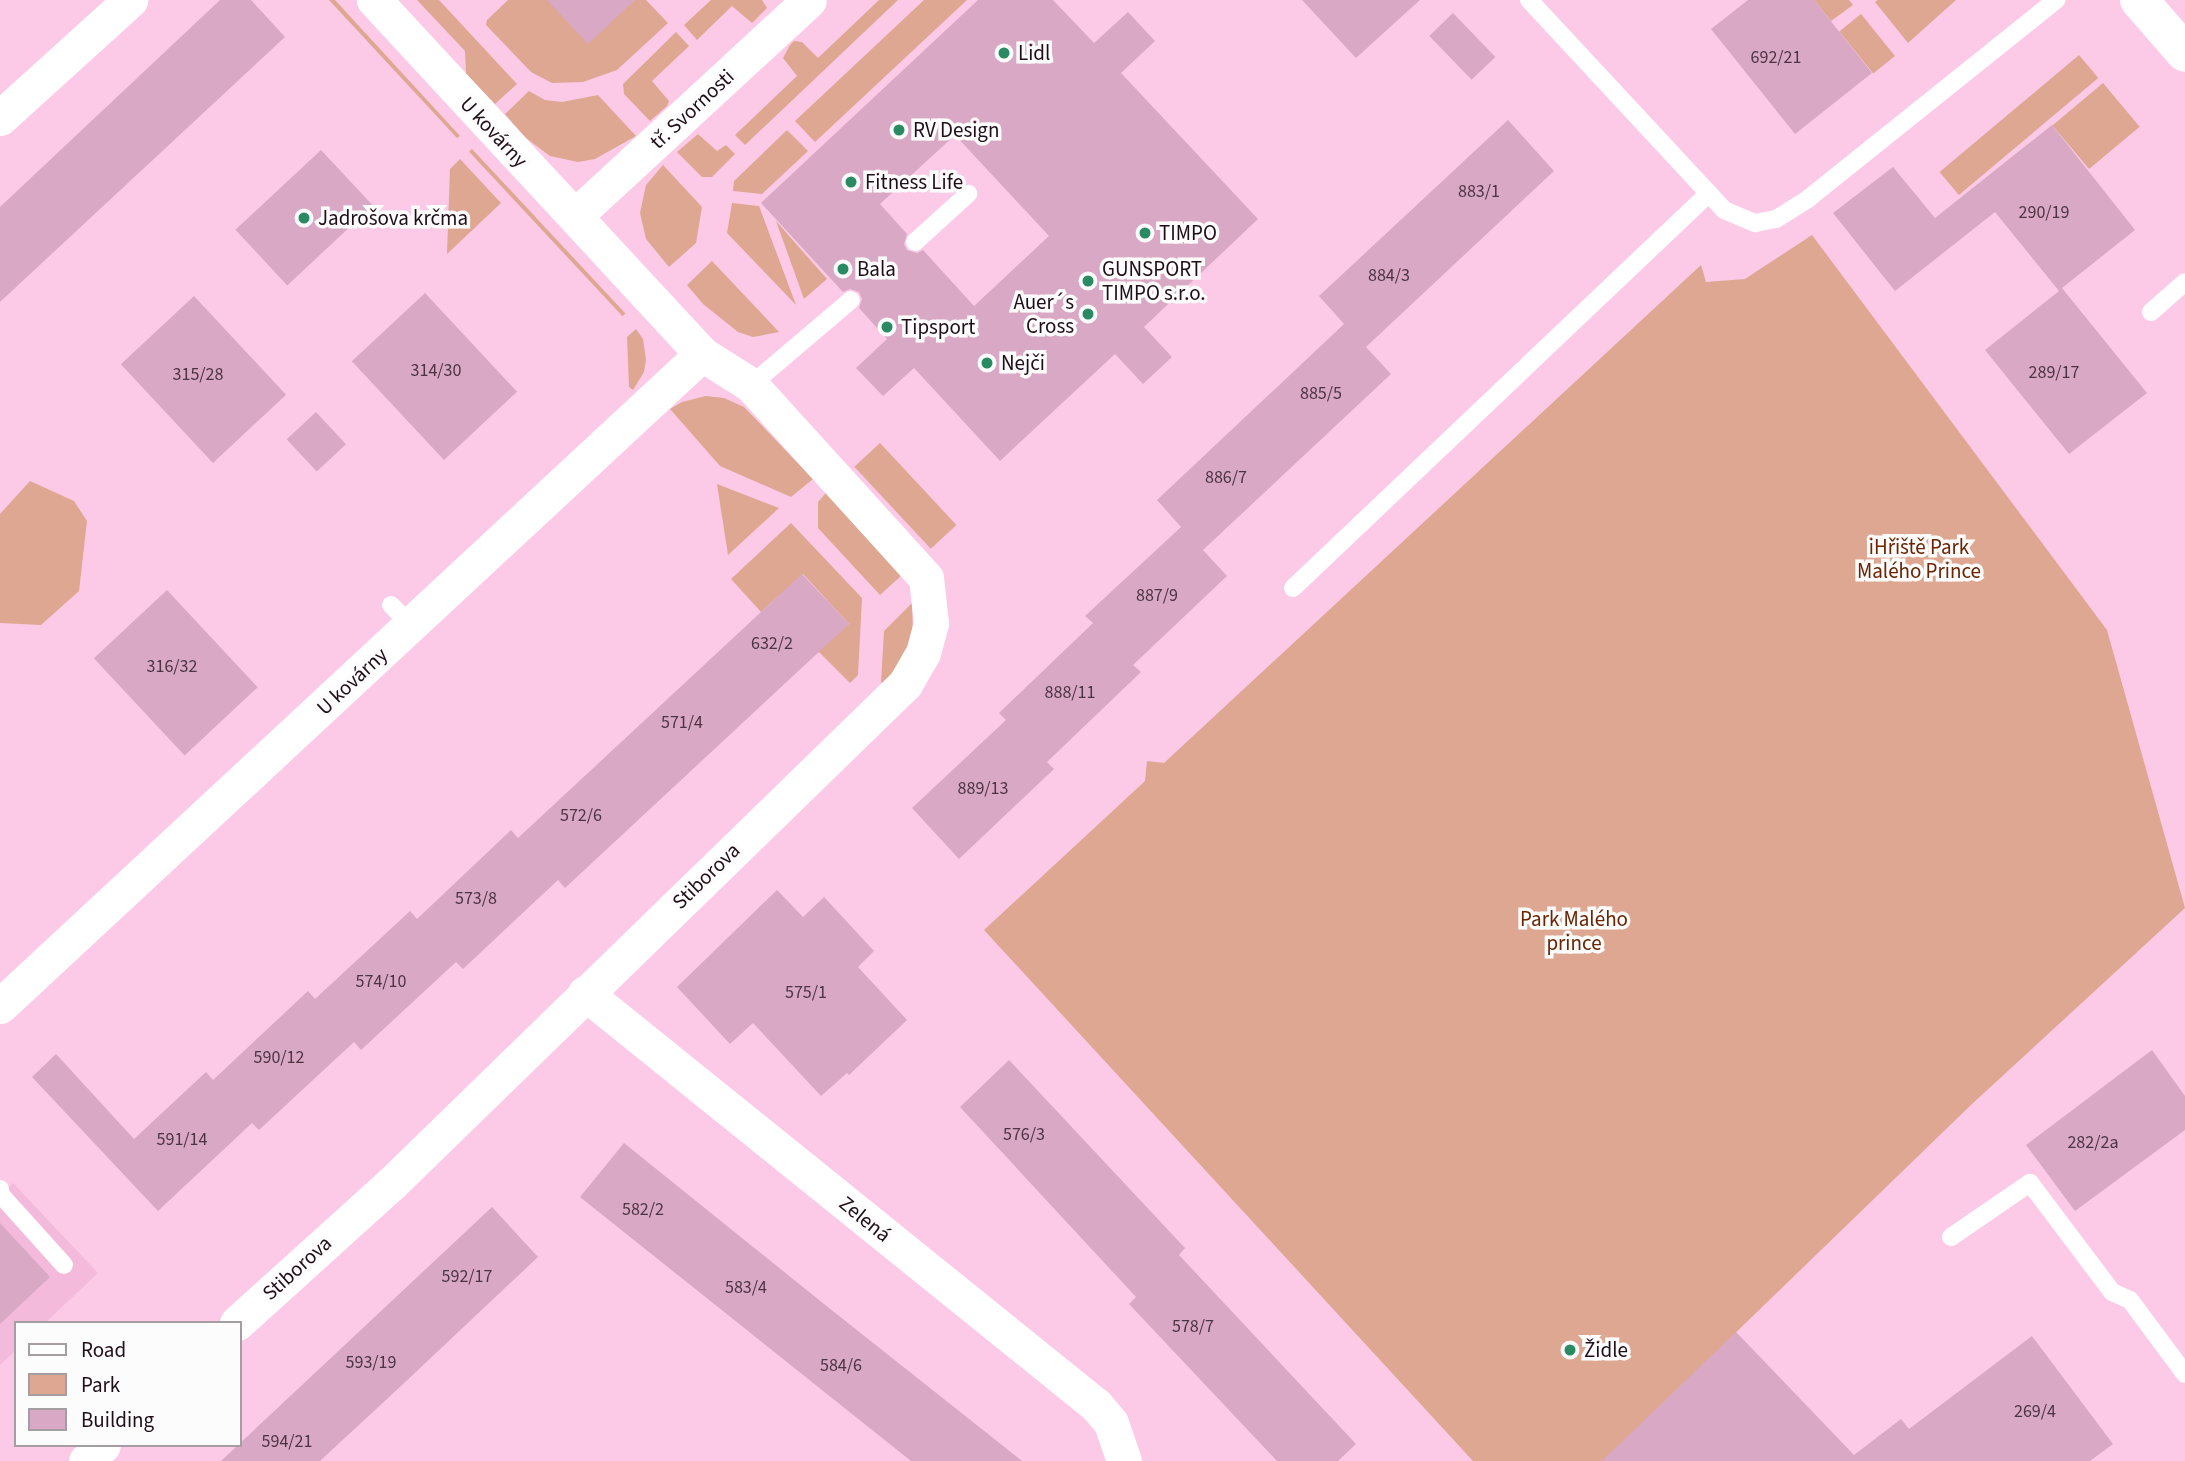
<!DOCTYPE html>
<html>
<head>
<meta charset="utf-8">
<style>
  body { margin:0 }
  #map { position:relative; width:2185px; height:1461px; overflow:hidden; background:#fccae7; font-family:"Source Sans 3",sans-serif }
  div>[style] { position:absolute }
  .built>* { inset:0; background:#f3badb }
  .green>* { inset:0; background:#dda792; transform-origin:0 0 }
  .building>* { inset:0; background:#d8a8c4; transform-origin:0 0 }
  .service>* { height:18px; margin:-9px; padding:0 9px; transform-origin:9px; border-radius:9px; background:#fff }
  .minor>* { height:35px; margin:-17.5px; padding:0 17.5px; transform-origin:17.5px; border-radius:17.5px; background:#fff }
  .tertiary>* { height:38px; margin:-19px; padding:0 19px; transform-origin:19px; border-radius:19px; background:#fff }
  .dots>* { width:19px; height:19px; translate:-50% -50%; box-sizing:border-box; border:4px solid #fcfcfc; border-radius:50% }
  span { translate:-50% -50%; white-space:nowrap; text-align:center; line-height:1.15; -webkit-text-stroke:7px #fcfcfc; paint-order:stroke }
  .number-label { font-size:18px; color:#4d3443 }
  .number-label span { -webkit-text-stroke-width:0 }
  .poi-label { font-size:21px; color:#1f0e18 }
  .left { translate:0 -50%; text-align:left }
  .right { translate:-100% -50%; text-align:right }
  .street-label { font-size:21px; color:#1f0e18 }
  .park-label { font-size:21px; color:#6a2400 }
  .legend { position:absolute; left:14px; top:1321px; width:228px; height:126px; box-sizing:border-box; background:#fcfcfc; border:2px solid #a49da1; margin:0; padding:9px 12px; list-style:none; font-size:21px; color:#1f0e18 }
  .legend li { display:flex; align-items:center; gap:14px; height:35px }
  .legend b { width:35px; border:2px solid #a49da1 }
</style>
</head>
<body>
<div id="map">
  <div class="built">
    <i style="clip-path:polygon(13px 1183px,98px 1273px,45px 1323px,16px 1323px,16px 1350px,0 1365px,0 1196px)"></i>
  </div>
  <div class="green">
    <i style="clip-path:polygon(329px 0,335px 0,460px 136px,457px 138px)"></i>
    <i style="clip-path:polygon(417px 0,439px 0,517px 84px,495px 104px,466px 74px,465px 51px)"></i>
    <i style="clip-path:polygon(508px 0,646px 0,668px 23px,617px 70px,583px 82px,552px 83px,531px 72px,486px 25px,487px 20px)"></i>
    <i style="clip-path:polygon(711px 0,762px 0,767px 8px,752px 23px,732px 6px,697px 40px,684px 25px)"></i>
    <i style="clip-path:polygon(879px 0,898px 0,745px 145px,735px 135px,797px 76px,783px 58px,790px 45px,794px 41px,802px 42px,818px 58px)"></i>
    <i style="clip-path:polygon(924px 0,967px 0,815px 142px,795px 121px)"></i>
    <i style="clip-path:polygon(1814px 0,1849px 0,1853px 5px,1831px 21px)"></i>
    <i style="clip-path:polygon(1878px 0,1956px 0,1908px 43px,1875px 2px)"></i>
    <i style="left:1861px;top:14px;width:54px;height:28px;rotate:51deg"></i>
    <i style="clip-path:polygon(676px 32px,689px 46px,652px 81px,669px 101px,667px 106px,650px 121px,624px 94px,623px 84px)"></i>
    <i style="left:2079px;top:55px;width:30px;height:182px;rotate:50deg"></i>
    <i style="left:2103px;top:83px;width:57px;height:66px;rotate:50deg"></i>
    <i style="clip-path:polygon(529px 91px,545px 100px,562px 102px,598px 95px,636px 136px,595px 159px,578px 162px,550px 156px,526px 138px,505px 114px)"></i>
    <i style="clip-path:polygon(787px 130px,808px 151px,762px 194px,733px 191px,734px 181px)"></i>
    <i style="clip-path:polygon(698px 134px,717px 151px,726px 145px,735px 154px,712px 177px,702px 177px,677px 152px)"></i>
    <i style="left:472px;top:149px;width:225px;height:4px;rotate:47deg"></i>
    <i style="clip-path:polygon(460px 159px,501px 203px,447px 254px,450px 169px)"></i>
    <i style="clip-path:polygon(663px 165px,702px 207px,696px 243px,669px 267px,646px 239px,640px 213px,646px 185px)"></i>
    <i style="clip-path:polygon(732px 203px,759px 206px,796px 305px,727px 233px)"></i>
    <i style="clip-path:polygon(776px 221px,827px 279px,804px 299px)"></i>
    <i style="clip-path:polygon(1812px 235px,2107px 630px,2185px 908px,1972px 1104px,1603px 1461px,1473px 1461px,984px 930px,1145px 781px,1147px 761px,1164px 763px,1701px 265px,1706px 282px,1745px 279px)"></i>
    <i style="clip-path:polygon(712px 261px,779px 332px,753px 337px,738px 332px,703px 304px,687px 285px)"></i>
    <i style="clip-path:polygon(636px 329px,643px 339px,646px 360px,644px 372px,633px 390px,629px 387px,627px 337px)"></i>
    <i style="clip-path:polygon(706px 396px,724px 398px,744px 407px,813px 479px,791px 497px,720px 466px,670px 409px,682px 402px)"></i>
    <i style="left:880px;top:443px;width:112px;height:35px;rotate:47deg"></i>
    <i style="clip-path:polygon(30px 481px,74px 501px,87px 521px,79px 591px,41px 625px,0 623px,0 514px)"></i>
    <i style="clip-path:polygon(717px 484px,779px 508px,728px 555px)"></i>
    <i style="clip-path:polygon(826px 493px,902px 575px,880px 595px,818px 528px,818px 502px)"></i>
    <i style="clip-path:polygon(791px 523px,862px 598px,858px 675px,850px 683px,818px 651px,849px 624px,803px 574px,761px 612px,731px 579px)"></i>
    <i style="clip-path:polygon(912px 603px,913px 637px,887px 688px,881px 682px,884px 631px)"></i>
  </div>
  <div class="building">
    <i style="clip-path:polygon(220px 0,251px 0,285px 37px,0 302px,0 207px)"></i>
    <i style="clip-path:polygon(547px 0,635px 0,588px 44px)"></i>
    <i style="clip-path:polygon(evenodd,978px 0,1053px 0,1094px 43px,1128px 12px,1155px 41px,1121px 73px,1258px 219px,1144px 327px,1172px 357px,1143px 384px,1115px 354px,1000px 461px,914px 368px,883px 396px,856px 368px,887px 339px,859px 308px,862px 299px,859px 292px,850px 289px,843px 292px,761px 203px,978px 0,955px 135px,1049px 236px,974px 306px,923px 250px,917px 253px,907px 250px,904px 244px,907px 234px,880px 204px,955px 135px)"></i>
    <i style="clip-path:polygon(1302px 0,1420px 0,1356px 58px)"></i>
    <i style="clip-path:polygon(1748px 0,1814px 0,1872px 73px,1795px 134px,1711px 29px)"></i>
    <i style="left:1453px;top:13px;width:61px;height:33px;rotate:46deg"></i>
    <i style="clip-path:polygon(1508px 120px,1554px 171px,1366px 347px,1391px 374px,1203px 550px,1227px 576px,1133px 665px,1141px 672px,1047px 762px,1054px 769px,959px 859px,912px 808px,1006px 720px,999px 713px,1093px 623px,1085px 616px,1181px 527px,1157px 500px,1344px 324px,1319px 296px)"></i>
    <i style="clip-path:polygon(2052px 125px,2135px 230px,2062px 288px,2147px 393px,2069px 454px,1985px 350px,2059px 291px,1995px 212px,1895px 291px,1833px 213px,1893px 167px,1935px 218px)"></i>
    <i style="left:321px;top:150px;width:76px;height:117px;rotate:47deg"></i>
    <i style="left:425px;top:293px;width:135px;height:100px;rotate:47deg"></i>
    <i style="left:194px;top:296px;width:135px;height:100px;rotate:47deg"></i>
    <i style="left:316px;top:412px;width:44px;height:40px;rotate:47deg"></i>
    <i style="clip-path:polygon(802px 574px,849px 624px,565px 888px,558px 880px,463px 969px,456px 962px,361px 1050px,354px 1042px,259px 1130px,252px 1123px,158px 1211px,32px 1077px,56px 1054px,134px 1139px,206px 1072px,213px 1080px,308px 991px,315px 999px,410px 911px,417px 919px,511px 830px,518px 838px)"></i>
    <i style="left:167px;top:590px;width:133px;height:100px;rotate:47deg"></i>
    <i style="clip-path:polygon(777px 890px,803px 917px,824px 897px,874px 951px,858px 967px,907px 1020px,849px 1075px,847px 1073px,821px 1096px,753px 1023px,730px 1044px,677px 987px)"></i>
    <i style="clip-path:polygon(2152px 1050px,2185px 1096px,2185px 1130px,2075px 1211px,2026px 1145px)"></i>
    <i style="clip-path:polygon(1009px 1060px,1185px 1248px,1179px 1255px,1356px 1444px,1338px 1461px,1277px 1461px,1129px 1304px,1136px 1297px,960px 1107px)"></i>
    <i style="clip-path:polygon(624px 1143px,824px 1304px,1022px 1461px,911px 1461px,580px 1197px)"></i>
    <i style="clip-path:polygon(492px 1207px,538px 1257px,401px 1386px,320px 1461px,221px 1461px)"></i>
    <i style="clip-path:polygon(0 1223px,50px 1277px,0 1324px)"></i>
    <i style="clip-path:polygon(1736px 1332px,1854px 1455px,1901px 1419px,1909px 1429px,2032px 1336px,2113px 1444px,2090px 1461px,1602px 1461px)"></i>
  </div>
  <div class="service">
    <i style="left:1529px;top:0;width:287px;rotate:47.1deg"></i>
    <i style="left:1724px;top:210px;width:34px;rotate:23deg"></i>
    <i style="left:1755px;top:223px;width:21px;rotate:-11deg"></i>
    <i style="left:1776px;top:219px;width:39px;rotate:-32deg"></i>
    <i style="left:1809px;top:198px;width:317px;rotate:-38.7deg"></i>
    <i style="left:915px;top:242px;width:72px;rotate:-42.2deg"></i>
    <i style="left:2151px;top:312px;width:45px;rotate:-41.4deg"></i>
    <i style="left:751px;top:385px;width:131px;rotate:-40.4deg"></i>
    <i style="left:1293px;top:588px;width:572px;rotate:-43.51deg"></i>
    <i style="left:391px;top:605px;width:29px;rotate:46deg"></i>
    <i style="left:0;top:1189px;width:6px;rotate:81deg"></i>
    <i style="left:1px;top:1195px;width:94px;rotate:48deg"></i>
    <i style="left:1951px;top:1237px;width:96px;rotate:-34.4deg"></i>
    <i style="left:2030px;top:1183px;width:136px;rotate:53deg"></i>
    <i style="left:2112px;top:1292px;width:20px;rotate:24deg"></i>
    <i style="left:2130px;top:1300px;width:92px;rotate:53.4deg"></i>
  </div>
  <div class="minor">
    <i style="left:0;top:118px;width:176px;rotate:-42.2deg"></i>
    <i style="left:575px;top:216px;width:318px;rotate:-42.7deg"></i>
    <i style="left:585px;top:993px;width:656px;rotate:38.88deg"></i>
    <i style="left:1096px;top:1405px;width:23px;rotate:50deg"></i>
    <i style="left:1111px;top:1423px;width:40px;rotate:71.1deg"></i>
    <i style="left:0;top:1006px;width:958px;rotate:-42.89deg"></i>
    <i style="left:237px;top:1323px;width:209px;rotate:-42.1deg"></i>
    <i style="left:392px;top:1183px;width:716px;rotate:-44.21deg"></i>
    <i style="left:905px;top:684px;width:36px;rotate:-60deg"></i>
    <i style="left:923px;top:653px;width:31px;rotate:-75deg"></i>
    <i style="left:931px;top:623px;width:45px;rotate:-96.3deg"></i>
    <i style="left:926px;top:578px;width:261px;rotate:-132.2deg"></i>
    <i style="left:751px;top:385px;width:58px;rotate:-147.7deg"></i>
    <i style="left:702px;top:354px;width:483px;rotate:-132.8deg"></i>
    <i style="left:86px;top:1461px;width:23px;rotate:-43deg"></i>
  </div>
  <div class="tertiary">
    <i style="left:2139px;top:0;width:70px;rotate:49deg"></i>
  </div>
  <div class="dots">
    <i style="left:1004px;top:53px;background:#298a64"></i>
    <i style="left:899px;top:130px;background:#298a64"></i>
    <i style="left:851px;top:182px;background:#298a64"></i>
    <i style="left:304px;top:218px;background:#298a64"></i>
    <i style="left:1145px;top:233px;background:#298a64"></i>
    <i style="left:843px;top:269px;background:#298a64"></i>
    <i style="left:1088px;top:281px;background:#298a64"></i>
    <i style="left:1088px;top:314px;background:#298a64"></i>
    <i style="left:887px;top:327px;background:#298a64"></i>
    <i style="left:987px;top:363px;background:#298a64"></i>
    <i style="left:1570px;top:1350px;background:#298a64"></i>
  </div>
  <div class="number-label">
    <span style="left:1776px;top:58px">692/21</span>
    <span style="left:1479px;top:192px">883/1</span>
    <span style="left:2044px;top:213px">290/19</span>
    <span style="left:1389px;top:276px">884/3</span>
    <span style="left:436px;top:371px">314/30</span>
    <span style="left:2054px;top:373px">289/17</span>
    <span style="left:198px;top:375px">315/28</span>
    <span style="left:1321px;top:394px">885/5</span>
    <span style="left:1226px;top:478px">886/7</span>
    <span style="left:1157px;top:596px">887/9</span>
    <span style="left:772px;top:644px">632/2</span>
    <span style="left:172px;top:667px">316/32</span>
    <span style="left:1070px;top:693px">888/11</span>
    <span style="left:682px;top:723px">571/4</span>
    <span style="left:983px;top:789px">889/13</span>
    <span style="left:581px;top:816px">572/6</span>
    <span style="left:476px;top:899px">573/8</span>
    <span style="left:381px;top:982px">574/10</span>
    <span style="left:806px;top:993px">575/1</span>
    <span style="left:279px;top:1058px">590/12</span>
    <span style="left:1024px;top:1135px">576/3</span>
    <span style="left:182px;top:1140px">591/14</span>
    <span style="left:2093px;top:1143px">282/2a</span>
    <span style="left:643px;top:1210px">582/2</span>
    <span style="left:467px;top:1277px">592/17</span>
    <span style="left:746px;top:1288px">583/4</span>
    <span style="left:1193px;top:1327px">578/7</span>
    <span style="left:371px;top:1363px">593/19</span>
    <span style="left:841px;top:1366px">584/6</span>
    <span style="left:2035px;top:1412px">269/4</span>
    <span style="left:287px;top:1442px">594/21</span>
  </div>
  <div class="poi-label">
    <span class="left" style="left:1018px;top:53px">Lidl</span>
    <span class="left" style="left:913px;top:130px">RV Design</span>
    <span class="left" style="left:865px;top:182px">Fitness Life</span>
    <span class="left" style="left:318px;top:218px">Jadrošova krčma</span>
    <span class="left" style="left:1159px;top:233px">TIMPO</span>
    <span class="left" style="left:857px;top:269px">Bala</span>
    <span class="left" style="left:1102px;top:281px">GUNSPORT<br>TIMPO s.r.o.</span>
    <span class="right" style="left:1074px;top:314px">Auer´s<br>Cross</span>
    <span class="left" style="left:901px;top:327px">Tipsport</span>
    <span class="left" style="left:1001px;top:363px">Nejči</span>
    <span class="left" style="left:1584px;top:1350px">Židle</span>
  </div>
  <div class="street-label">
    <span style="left:692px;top:109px;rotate:-43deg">tř. Svornosti</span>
    <span style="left:494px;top:132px;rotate:47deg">U kovárny</span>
    <span style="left:352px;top:681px;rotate:-43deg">U kovárny</span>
    <span style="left:706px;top:876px;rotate:-44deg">Stiborova</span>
    <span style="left:865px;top:1219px;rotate:39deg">Zelená</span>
    <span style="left:297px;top:1268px;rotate:-42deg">Stiborova</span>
  </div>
  <div class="park-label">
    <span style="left:1919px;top:559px">iHřiště Park<br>Malého Prince</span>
    <span style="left:1574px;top:931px">Park Malého<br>prince</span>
  </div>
  <ul class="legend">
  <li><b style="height:9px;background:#fff"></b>Road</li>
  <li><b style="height:19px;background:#dda792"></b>Park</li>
  <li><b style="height:19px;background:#d8a8c4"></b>Building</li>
  </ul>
</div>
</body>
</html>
